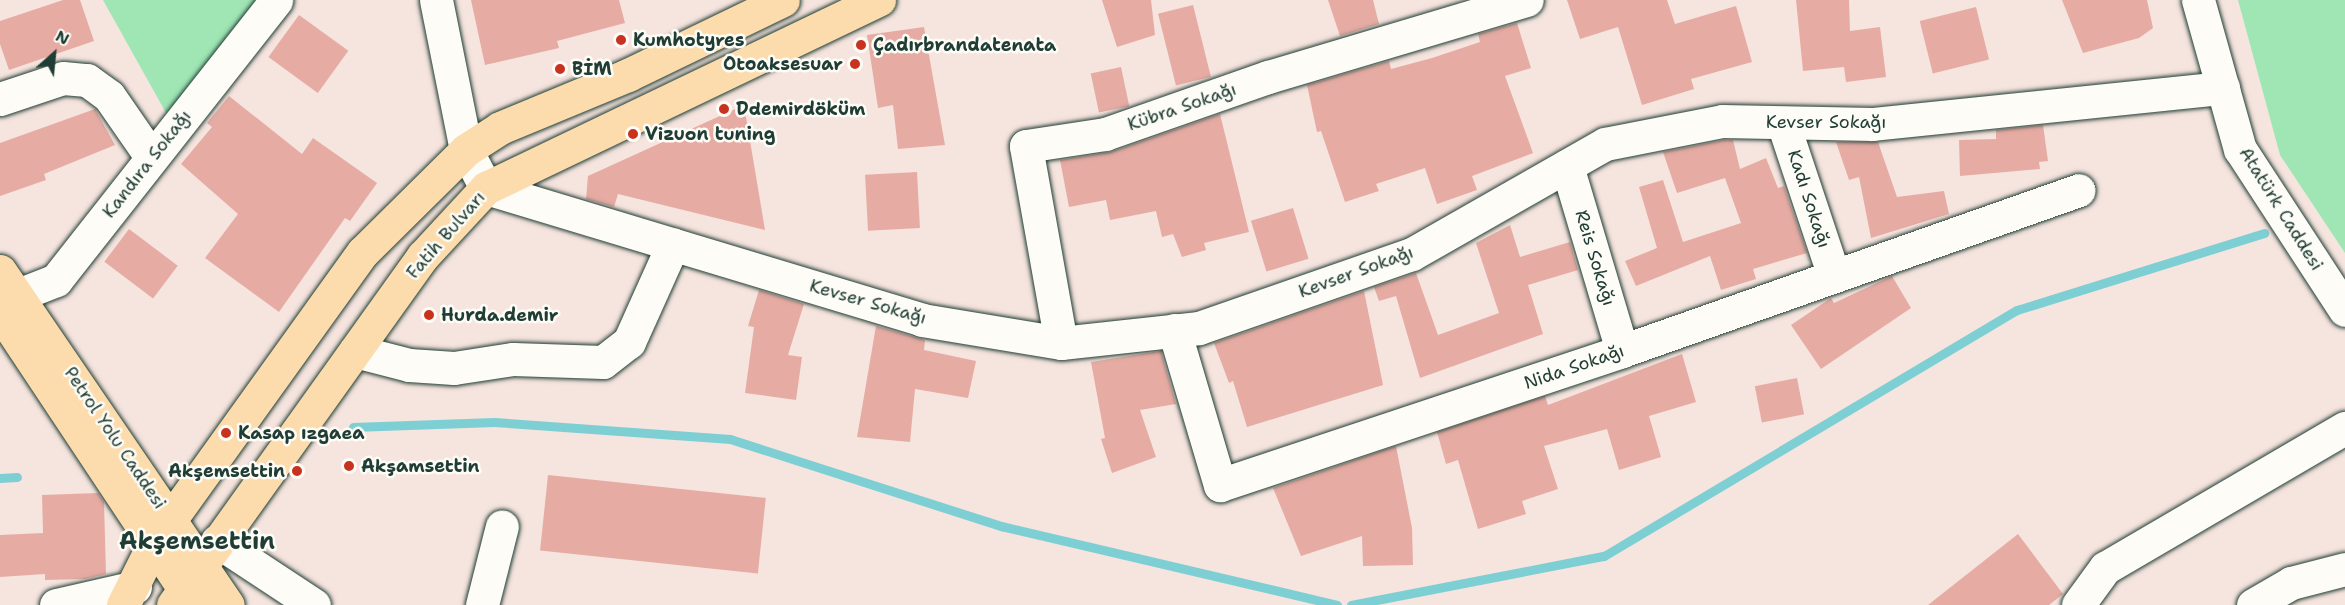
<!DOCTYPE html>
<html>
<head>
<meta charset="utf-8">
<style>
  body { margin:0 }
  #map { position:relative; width:2345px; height:605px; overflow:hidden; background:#f6e4de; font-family:"Shantell Sans",sans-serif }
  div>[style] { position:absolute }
  .green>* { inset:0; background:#9fe6b4 }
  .stream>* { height:9px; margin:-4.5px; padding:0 4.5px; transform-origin:4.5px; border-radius:4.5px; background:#7dcfd4 }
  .building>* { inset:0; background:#e6aca4; transform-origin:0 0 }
  .roads { filter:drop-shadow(0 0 2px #1f3d34) drop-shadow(0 0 2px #1f3d34) }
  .minor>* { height:33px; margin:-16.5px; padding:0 16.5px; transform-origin:16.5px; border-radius:16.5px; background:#fdfcf7 }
  .major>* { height:33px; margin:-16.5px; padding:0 16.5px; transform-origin:16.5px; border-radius:16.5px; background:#fcdcac }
  .dots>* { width:16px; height:16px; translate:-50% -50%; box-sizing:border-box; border:3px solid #fdfcf7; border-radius:50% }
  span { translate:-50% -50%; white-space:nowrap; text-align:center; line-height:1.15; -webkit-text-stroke:5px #fdfcf7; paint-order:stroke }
  .poi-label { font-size:18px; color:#1f3d34; font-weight:700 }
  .left { translate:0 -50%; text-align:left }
  .right { translate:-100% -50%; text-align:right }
  .street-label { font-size:18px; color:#1f3d34 }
  .district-label { font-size:24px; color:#1f3d34; font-weight:700 }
  .north { position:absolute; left:24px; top:24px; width:60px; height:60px; -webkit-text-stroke:4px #fdfcf7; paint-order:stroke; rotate:27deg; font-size:16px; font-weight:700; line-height:24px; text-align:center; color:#1f3d34 }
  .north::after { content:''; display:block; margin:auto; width:21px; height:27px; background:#1f3d34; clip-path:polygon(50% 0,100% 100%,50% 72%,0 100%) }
</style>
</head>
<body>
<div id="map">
  <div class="green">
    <i style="clip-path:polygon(103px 0,261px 0,170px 120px)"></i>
    <i style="clip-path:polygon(2238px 0,2345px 0,2345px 253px,2280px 155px)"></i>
  </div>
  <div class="stream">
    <i style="left:353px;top:427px;width:141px;rotate:-2deg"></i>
    <i style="left:494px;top:422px;width:237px;rotate:4.1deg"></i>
    <i style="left:730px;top:439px;width:285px;rotate:17.8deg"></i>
    <i style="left:1001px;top:526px;width:345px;rotate:13.2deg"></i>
    <i style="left:0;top:478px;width:17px;rotate:-3deg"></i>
    <i style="left:1351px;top:605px;width:258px;rotate:-11deg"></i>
    <i style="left:1604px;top:556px;width:481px;rotate:-30.8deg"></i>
    <i style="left:2017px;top:310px;width:259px;rotate:-17.3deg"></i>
  </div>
  <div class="building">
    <i style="clip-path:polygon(63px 0,80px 0,94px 41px,9px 70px,0 44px,0 21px)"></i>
    <i style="clip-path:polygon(471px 0,619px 0,625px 23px,557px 41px,559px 48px,485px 65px)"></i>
    <i style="clip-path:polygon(1102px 0,1151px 0,1155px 35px,1117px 47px)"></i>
    <i style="clip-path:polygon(1328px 0,1373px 0,1379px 24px,1340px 36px)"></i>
    <i style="clip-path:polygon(1567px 0,1667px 0,1675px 24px,1736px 6px,1752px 62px,1691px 79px,1694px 89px,1642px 105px,1618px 27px,1580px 39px)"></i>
    <i style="clip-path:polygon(1796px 0,1849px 0,1850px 31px,1880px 27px,1886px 77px,1846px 82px,1844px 67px,1803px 71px)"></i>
    <i style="clip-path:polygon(2062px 0,2147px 0,2153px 28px,2139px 38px,2083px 53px)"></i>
    <i style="left:1193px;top:5px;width:74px;height:36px;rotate:76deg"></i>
    <i style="left:1976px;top:7px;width:54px;height:58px;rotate:76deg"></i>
    <i style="left:299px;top:15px;width:61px;height:52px;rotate:36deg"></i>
    <i style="clip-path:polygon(1517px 23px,1531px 68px,1505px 76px,1533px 153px,1472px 176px,1477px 190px,1437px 204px,1425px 168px,1376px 184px,1379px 191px,1345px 202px,1321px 131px,1317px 132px,1307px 85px,1389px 61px,1391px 69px,1432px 58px,1480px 42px,1478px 34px)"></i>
    <i style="clip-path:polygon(924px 27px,945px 145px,898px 149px,893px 105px,878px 108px,867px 35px)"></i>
    <i style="left:1121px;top:67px;width:40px;height:31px;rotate:78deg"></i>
    <i style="clip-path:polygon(229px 96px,302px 154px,313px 138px,377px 183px,350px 221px,345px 218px,279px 312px,205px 258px,238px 214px,181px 164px,212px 127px,207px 123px)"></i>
    <i style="clip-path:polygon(744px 105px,765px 230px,618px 194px,614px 207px,586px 199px,588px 176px)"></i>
    <i style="clip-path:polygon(95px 109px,115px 145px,44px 174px,46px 180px,0 196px,0 143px)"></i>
    <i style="clip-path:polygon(1220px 114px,1249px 232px,1204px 243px,1206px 250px,1182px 257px,1173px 234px,1162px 237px,1156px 211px,1110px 220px,1106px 200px,1069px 207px,1060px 160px,1111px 152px)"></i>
    <i style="clip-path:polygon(2043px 125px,2048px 161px,2039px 162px,2040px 169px,1960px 176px,1959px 140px,1996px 139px,1996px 130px)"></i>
    <i style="clip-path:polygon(1724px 140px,1733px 140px,1740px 169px,1766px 158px,1778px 188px,1784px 186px,1807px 253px,1753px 269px,1756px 279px,1721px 290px,1710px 256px,1636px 286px,1625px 261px,1657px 248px,1639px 187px,1663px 180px,1683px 242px,1741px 223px,1725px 178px,1677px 193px,1663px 152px)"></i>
    <i style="clip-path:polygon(1836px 142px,1878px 142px,1897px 197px,1944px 191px,1949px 214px,1871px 238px,1859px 177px,1849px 180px)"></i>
    <i style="left:917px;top:172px;width:56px;height:52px;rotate:87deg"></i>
    <i style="left:1293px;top:208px;width:53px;height:44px;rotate:73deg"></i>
    <i style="clip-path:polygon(1510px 225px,1520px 257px,1570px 242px,1578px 270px,1528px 285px,1543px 334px,1420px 378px,1396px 296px,1379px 301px,1374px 287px,1416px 273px,1438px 335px,1499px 313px,1476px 243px)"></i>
    <i style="left:129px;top:229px;width:61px;height:41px;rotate:37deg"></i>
    <i style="clip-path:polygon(1892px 276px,1911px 308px,1821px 369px,1791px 325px,1831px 298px,1834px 303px)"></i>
    <i style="clip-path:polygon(759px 290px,804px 304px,788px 355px,802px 357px,796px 400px,745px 393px,754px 327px,748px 326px)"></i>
    <i style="clip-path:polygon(1364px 291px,1383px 385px,1247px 427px,1233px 381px,1229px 383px,1214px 343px)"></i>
    <i style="clip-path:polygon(876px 326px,925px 340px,924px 350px,976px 361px,968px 398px,915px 389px,910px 442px,857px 437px)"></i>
    <i style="clip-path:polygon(1161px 351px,1176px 404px,1140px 410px,1156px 457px,1112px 473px,1101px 439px,1105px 438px,1091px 362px)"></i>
    <i style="clip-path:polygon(1682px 354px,1696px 402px,1649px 416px,1661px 457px,1619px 470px,1607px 429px,1544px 446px,1558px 489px,1522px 501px,1526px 514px,1478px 529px,1458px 460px,1446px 464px,1437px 432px,1545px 396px,1548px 405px)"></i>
    <i style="left:1797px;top:378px;width:37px;height:43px;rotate:79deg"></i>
    <i style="clip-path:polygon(1396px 446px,1412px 528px,1413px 565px,1363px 566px,1362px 536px,1301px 556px,1273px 488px)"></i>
    <i style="left:548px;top:475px;width:219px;height:76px;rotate:6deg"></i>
    <i style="clip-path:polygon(98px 493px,104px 502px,106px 574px,85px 579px,45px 580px,45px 574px,0 577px,0 535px,43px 533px,42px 495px)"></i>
    <i style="clip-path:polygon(2018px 534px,2063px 594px,2049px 605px,1928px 605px)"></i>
  </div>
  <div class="roads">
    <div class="minor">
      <i style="left:436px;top:0;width:153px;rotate:78.7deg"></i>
      <i style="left:466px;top:150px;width:43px;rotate:62.2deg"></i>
      <i style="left:486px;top:188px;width:456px;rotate:16.8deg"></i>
      <i style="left:922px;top:320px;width:141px;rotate:9.4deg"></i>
      <i style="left:1061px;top:343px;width:139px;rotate:-6.2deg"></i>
      <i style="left:1199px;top:328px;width:225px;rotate:-19.2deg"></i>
      <i style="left:1412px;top:254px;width:222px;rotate:-29.7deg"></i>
      <i style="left:1605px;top:144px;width:119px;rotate:-11.1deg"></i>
      <i style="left:1722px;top:121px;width:151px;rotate:1.1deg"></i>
      <i style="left:1873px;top:124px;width:352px;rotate:-5.9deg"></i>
      <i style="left:2198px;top:0;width:155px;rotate:74.3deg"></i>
      <i style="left:2240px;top:149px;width:192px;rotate:56.9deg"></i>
      <i style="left:0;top:99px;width:66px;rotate:-18.4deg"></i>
      <i style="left:63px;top:78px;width:24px;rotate:5deg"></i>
      <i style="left:87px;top:80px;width:27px;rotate:36deg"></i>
      <i style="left:109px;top:96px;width:75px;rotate:55.3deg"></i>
      <i style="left:1783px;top:123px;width:161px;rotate:71.6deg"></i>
      <i style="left:1567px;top:166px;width:193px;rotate:73.4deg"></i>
      <i style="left:0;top:302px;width:60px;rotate:-21.4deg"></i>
      <i style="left:56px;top:280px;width:356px;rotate:-51.8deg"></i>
      <i style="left:1174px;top:330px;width:162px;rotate:73.5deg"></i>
      <i style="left:1220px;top:485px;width:424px;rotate:-18.4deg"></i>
      <i style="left:1622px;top:351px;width:484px;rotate:-19.4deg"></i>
      <i style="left:1061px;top:343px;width:200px;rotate:-100.1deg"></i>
      <i style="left:1026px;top:146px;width:80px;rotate:-8.6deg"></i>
      <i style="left:1105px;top:134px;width:173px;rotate:-19.3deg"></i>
      <i style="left:1268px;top:77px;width:270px;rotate:-16.6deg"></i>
      <i style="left:355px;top:351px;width:56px;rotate:14.5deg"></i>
      <i style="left:409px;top:365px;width:45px;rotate:3.8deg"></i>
      <i style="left:454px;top:368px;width:60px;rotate:-8.7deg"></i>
      <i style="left:513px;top:359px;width:90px;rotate:1.9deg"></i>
      <i style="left:603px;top:362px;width:33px;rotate:-38deg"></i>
      <i style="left:629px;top:342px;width:107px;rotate:-65.8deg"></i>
      <i style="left:217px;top:541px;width:116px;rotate:33.4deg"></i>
      <i style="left:56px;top:605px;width:81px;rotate:-12.8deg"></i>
      <i style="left:482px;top:605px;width:81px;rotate:-75.8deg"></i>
      <i style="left:2078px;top:605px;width:46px;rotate:-53.9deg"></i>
      <i style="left:2105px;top:568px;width:278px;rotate:-30.3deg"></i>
      <i style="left:2253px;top:605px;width:44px;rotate:-30.1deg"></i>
      <i style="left:2291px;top:583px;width:56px;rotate:-14.5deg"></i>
    </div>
    <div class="major">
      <i style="left:0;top:271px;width:404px;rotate:55.7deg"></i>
      <i style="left:0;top:312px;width:352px;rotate:56.4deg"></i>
      <i style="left:123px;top:605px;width:72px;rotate:-63.4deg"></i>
      <i style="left:155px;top:541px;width:356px;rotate:-54.3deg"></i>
      <i style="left:363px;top:252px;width:145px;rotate:-44.7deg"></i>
      <i style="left:466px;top:150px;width:40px;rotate:-32.9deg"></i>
      <i style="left:500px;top:128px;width:139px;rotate:-22.5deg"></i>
      <i style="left:628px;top:75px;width:172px;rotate:-25.8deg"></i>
      <i style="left:173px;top:605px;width:429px;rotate:-54.4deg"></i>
      <i style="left:423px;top:256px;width:93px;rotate:-47.2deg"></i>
      <i style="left:486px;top:188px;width:436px;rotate:-25.6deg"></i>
    </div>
  </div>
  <div class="dots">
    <i style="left:621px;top:40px;background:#c8321e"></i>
    <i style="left:861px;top:45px;background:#c8321e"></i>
    <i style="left:855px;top:64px;background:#c8321e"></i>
    <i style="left:560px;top:69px;background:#c8321e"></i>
    <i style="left:724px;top:109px;background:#c8321e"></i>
    <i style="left:633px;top:134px;background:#c8321e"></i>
    <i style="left:429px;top:315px;background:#c8321e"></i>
    <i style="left:226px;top:433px;background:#c8321e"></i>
    <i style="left:349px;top:466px;background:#c8321e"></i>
    <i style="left:297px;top:471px;background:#c8321e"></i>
  </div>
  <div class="poi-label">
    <span class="left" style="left:633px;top:40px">Kumhotyres</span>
    <span class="left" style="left:873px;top:45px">Çadırbrandatenata</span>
    <span class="right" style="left:843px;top:64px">Otoaksesuar</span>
    <span class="left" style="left:572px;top:69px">BİM</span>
    <span class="left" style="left:736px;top:109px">Ddemirdöküm</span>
    <span class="left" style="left:645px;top:134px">Vizuon tuning</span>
    <span class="left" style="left:441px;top:315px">Hurda.demir</span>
    <span class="left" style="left:238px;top:433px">Kasap ızgaea</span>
    <span class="left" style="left:361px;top:466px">Akşamsettin</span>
    <span class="right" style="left:285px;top:471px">Akşemsettin</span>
  </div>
  <div class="street-label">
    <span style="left:1182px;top:107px;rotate:-19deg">Kübra Sokağı</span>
    <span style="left:1826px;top:122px">Kevser Sokağı</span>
    <span style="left:147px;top:164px;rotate:-52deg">Kandıra Sokağı</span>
    <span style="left:1809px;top:199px;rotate:72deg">Kadı Sokağı</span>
    <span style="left:2281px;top:209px;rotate:58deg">Atatürk Caddesi</span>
    <span style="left:446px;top:235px;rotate:-49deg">Fatih Bulvarı</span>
    <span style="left:1595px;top:258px;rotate:73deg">Reis Sokağı</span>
    <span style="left:1356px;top:272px;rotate:-20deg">Kevser Sokağı</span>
    <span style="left:868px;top:302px;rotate:16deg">Kevser Sokağı</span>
    <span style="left:1574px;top:367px;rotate:-19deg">Nida Sokağı</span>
    <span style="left:115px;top:438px;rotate:56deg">Petrol Yolu Caddesi</span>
  </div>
  <div class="district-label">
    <span style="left:197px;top:542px">Akşemsettin</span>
  </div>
  <div class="north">N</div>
</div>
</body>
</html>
